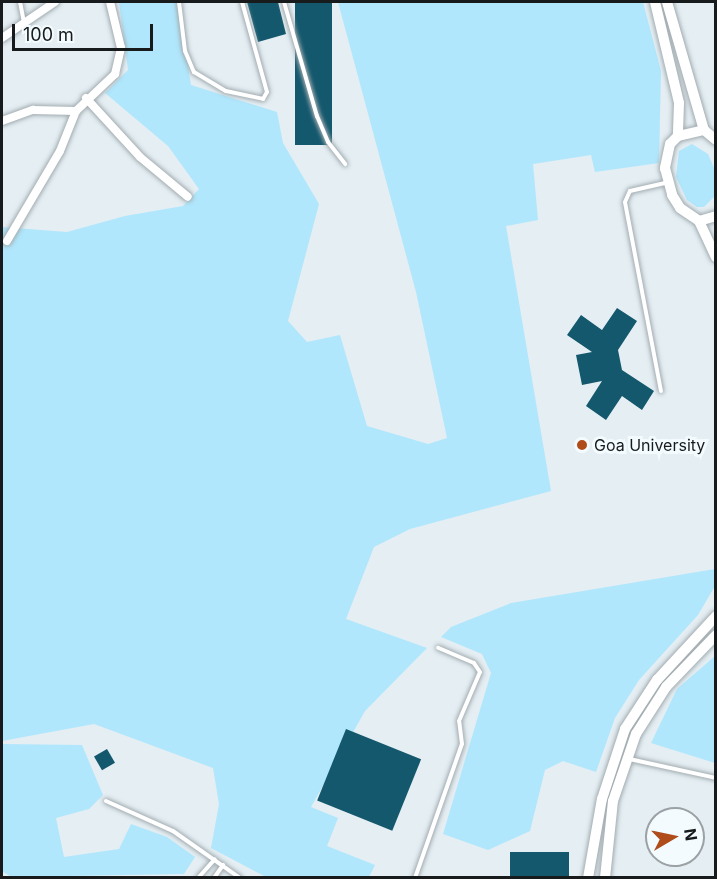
<!DOCTYPE html>
<html>
<head>
<meta charset="utf-8">
<style>
  body { margin:0 }
  #map { position:relative; width:717px; height:879px; overflow:hidden; background:#e4eef3; font-family:Inter,sans-serif }
  div>[style] { position:absolute }
  .green>* { inset:0; background:#b0e7fc }
  .building>* { inset:0; background:#13586d; transform-origin:0 0 }
  .roads { filter:drop-shadow(0 0 2px #a2acb0) drop-shadow(0 0 2px #a2acb0) }
  .service>* { height:4px; margin:-2px; padding:0 2px; transform-origin:2px; border-radius:2px; background:#fff }
  .minor>* { height:8px; margin:-4px; padding:0 4px; transform-origin:4px; border-radius:4px; background:#fff }
  .secondary>* { height:10px; margin:-5px; padding:0 5px; transform-origin:5px; border-radius:5px; background:#fff }
  .dots>* { width:16px; height:16px; translate:-50% -50%; box-sizing:border-box; border:3px solid #f3fbff; border-radius:50% }
  span { translate:-50% -50%; white-space:nowrap; text-align:center; line-height:1.15; -webkit-text-stroke:6px #f3fbff; paint-order:stroke }
  .poi-label { font-size:16px; color:#171b1c }
  .left { translate:0 -50%; text-align:left }
  .frame { position:absolute; inset:0; border:3px solid #171b1c; pointer-events:none }
  .north { position:absolute; left:645px; top:807px; width:60px; height:60px; box-sizing:border-box; background:#f3fbff; border:2px solid #9ba1a4; border-radius:50%; rotate:81deg; font-size:16px; font-weight:700; line-height:24px; text-align:center; color:#171b1c }
  .north::after { content:''; display:block; margin:auto; width:21px; height:27px; background:#b04c1a; clip-path:polygon(50% 0,100% 100%,50% 72%,0 100%) }
  .scale { position:absolute; left:12px; top:24px; width:141px; height:27px; box-sizing:border-box; border:3px solid #171b1c; border-top:0; padding-left:8px; font-size:18px; line-height:21px; white-space:nowrap; color:#171b1c; -webkit-text-stroke:4px #f3fbff; paint-order:stroke }
</style>
</head>
<body>
<div id="map">
  <div class="green">
    <i style="clip-path:polygon(119px 2px,178px 2px,191px 85px,277px 112px,283px 143px,319px 204px,288px 321px,307px 342px,340px 335px,367px 426px,428px 444px,447px 438px,416px 292px,338px 2px,643px 2px,661px 71px,659px 163px,595px 172px,591px 155px,533px 164px,538px 220px,506px 226px,551px 491px,410px 529px,374px 547px,346px 619px,427px 648px,365px 711px,311px 807px,338px 818px,327px 846px,375px 865px,369px 877px,266px 877px,211px 848px,219px 804px,213px 768px,94px 724px,2px 741px,2px 227px,67px 232px,125px 216px,183px 206px,199px 189px,168px 146px,105px 93px,128px 70px)"></i>
    <i style="clip-path:polygon(692px 144px,708px 154px,715px 170px,715px 196px,704px 207px,697px 207px,687px 200px,676px 177px,679px 151px)"></i>
    <i style="clip-path:polygon(715px 569px,715px 586px,698px 615px,639px 680px,615px 718px,596px 772px,563px 761px,545px 770px,530px 831px,488px 850px,443px 834px,491px 673px,482px 654px,441px 637px,451px 627px,511px 603px)"></i>
    <i style="clip-path:polygon(715px 656px,715px 763px,651px 743px,677px 689px)"></i>
    <i style="clip-path:polygon(2px 744px,82px 745px,103px 795px,89px 809px,56px 818px,64px 857px,119px 849px,131px 824px,167px 837px,195px 857px,184px 874px,11px 877px,2px 871px)"></i>
  </div>
  <div class="building">
    <i style="clip-path:polygon(247px 2px,278px 2px,286px 34px,258px 42px)"></i>
    <i style="left:295px;top:2px;width:37px;height:143px"></i>
    <i style="clip-path:polygon(617px 308px,637px 321px,618px 350px,622px 370px,654px 391px,642px 410px,622px 396px,606px 420px,586px 406px,602px 381px,582px 385px,576px 355px,592px 352px,567px 335px,581px 315px,602px 330px)"></i>
    <i style="left:346px;top:729px;width:81px;height:77px;rotate:22deg"></i>
    <i style="left:107px;top:749px;width:16px;height:15px;rotate:60deg"></i>
    <i style="left:510px;top:852px;width:59px;height:24px"></i>
  </div>
  <div class="roads">
    <div class="service">
      <i style="left:20px;top:2px;width:20px;rotate:79deg"></i>
      <i style="left:179px;top:2px;width:49px;rotate:83deg"></i>
      <i style="left:185px;top:51px;width:23px;rotate:67deg"></i>
      <i style="left:194px;top:72px;width:37px;rotate:31deg"></i>
      <i style="left:226px;top:91px;width:38px;rotate:12deg"></i>
      <i style="left:263px;top:99px;width:8px;rotate:-60deg"></i>
      <i style="left:267px;top:92px;width:93px;rotate:-105.5deg"></i>
      <i style="left:284px;top:2px;width:119px;rotate:73.9deg"></i>
      <i style="left:317px;top:116px;width:28px;rotate:67deg"></i>
      <i style="left:328px;top:142px;width:28px;rotate:52deg"></i>
      <i style="left:661px;top:391px;width:192px;rotate:-100.8deg"></i>
      <i style="left:625px;top:202px;width:12px;rotate:-66deg"></i>
      <i style="left:630px;top:191px;width:37px;rotate:-13deg"></i>
      <i style="left:629px;top:759px;width:89px;rotate:12.3deg"></i>
      <i style="left:106px;top:801px;width:73px;rotate:24.1deg"></i>
      <i style="left:173px;top:831px;width:82px;rotate:35deg"></i>
      <i style="left:198px;top:878px;width:25px;rotate:-48deg"></i>
      <i style="left:214px;top:878px;width:16px;rotate:-55deg"></i>
      <i style="left:415px;top:878px;width:142px;rotate:-70.7deg"></i>
      <i style="left:462px;top:744px;width:23px;rotate:-97deg"></i>
      <i style="left:459px;top:721px;width:53px;rotate:-66.8deg"></i>
      <i style="left:480px;top:672px;width:11px;rotate:-124deg"></i>
      <i style="left:474px;top:663px;width:39px;rotate:-157deg"></i>
    </div>
    <div class="minor">
      <i style="left:2px;top:38px;width:64px;rotate:-34.2deg"></i>
      <i style="left:86px;top:98px;width:80px;rotate:47.5deg"></i>
      <i style="left:140px;top:157px;width:62px;rotate:39.8deg"></i>
      <i style="left:2px;top:121px;width:33px;rotate:-20deg"></i>
      <i style="left:33px;top:110px;width:43px;rotate:1.3deg"></i>
      <i style="left:7px;top:241px;width:104px;rotate:-59.5deg"></i>
      <i style="left:60px;top:151px;width:43px;rotate:-68.2deg"></i>
      <i style="left:76px;top:111px;width:54px;rotate:-43.5deg"></i>
      <i style="left:115px;top:74px;width:27px;rotate:-77deg"></i>
      <i style="left:121px;top:48px;width:47px;rotate:-103.4deg"></i>
    </div>
    <div class="secondary">
      <i style="left:655px;top:2px;width:104px;rotate:76.6deg"></i>
      <i style="left:679px;top:103px;width:33px;rotate:92deg"></i>
      <i style="left:667px;top:2px;width:133px;rotate:73.9deg"></i>
      <i style="left:716px;top:140px;width:16px;rotate:-140deg"></i>
      <i style="left:704px;top:130px;width:27px;rotate:167deg"></i>
      <i style="left:678px;top:136px;width:11px;rotate:135deg"></i>
      <i style="left:670px;top:144px;width:25px;rotate:102deg"></i>
      <i style="left:665px;top:168px;width:28px;rotate:75deg"></i>
      <i style="left:672px;top:195px;width:15px;rotate:58deg"></i>
      <i style="left:680px;top:208px;width:23px;rotate:34deg"></i>
      <i style="left:699px;top:221px;width:18px;rotate:-16deg"></i>
      <i style="left:699px;top:221px;width:40px;rotate:65deg"></i>
      <i style="left:588px;top:878px;width:80px;rotate:-80deg"></i>
      <i style="left:602px;top:799px;width:74px;rotate:-71.8deg"></i>
      <i style="left:625px;top:729px;width:59px;rotate:-56.9deg"></i>
      <i style="left:657px;top:680px;width:87px;rotate:-47.3deg"></i>
      <i style="left:605px;top:878px;width:77px;rotate:-84.1deg"></i>
      <i style="left:613px;top:801px;width:71px;rotate:-71.1deg"></i>
      <i style="left:636px;top:734px;width:56px;rotate:-57.4deg"></i>
      <i style="left:666px;top:687px;width:72px;rotate:-46.1deg"></i>
    </div>
  </div>
  <div class="dots">
    <i style="left:582px;top:445px;background:#b04c1a"></i>
  </div>
  <div class="poi-label">
    <span class="left" style="left:594px;top:445px">Goa University</span>
  </div>
  <div class="frame"></div>
  <div class="north">N</div>
  <div class="scale">100 m</div>
</div>
</body>
</html>
